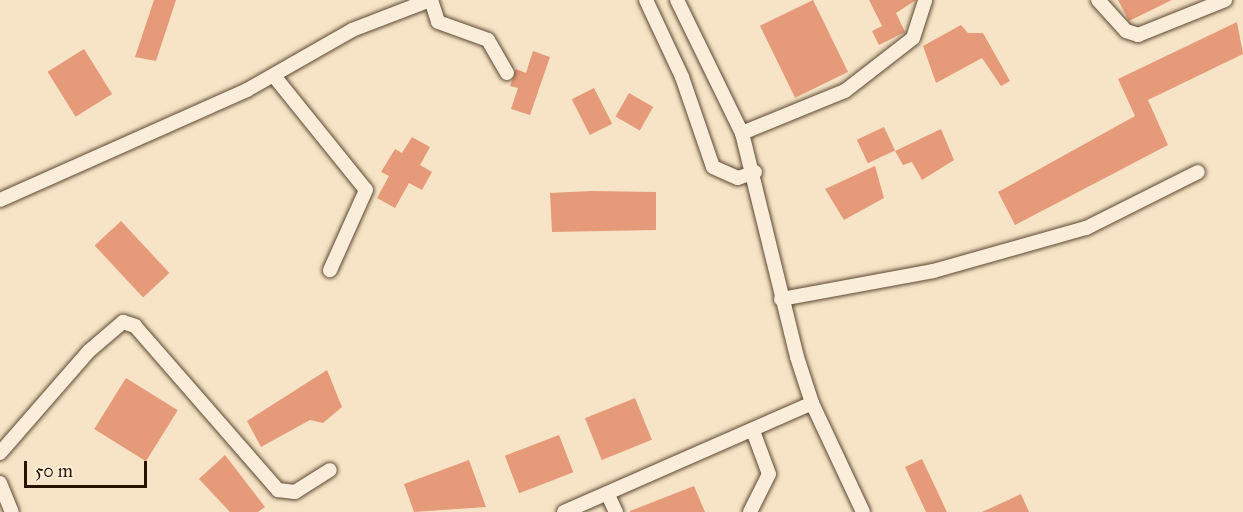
<!DOCTYPE html>
<html>
<head>
<meta charset="utf-8">
<style>
  body { margin:0 }
  #map { position:relative; width:1243px; height:512px; overflow:hidden; background:#f7e4c6; font-family:"IM FELL Great Primer",serif }
  div>[style] { position:absolute }
  .building>* { inset:0; background:#e59a79; transform-origin:0 0 }
  .roads { filter:drop-shadow(0 0 2px #5c4732) drop-shadow(0 0 2px #5c4732) }
  .street>* { height:14px; margin:-7px; padding:0 7px; transform-origin:7px; border-radius:7px; background:#faedda }
  span { translate:-50% -50%; white-space:nowrap; text-align:center; line-height:1.15; -webkit-text-stroke:4.5px #faedda; paint-order:stroke }
  .scale { position:absolute; left:24px; top:461px; width:123px; height:27px; box-sizing:border-box; border:3px solid #291300; border-top:0; padding-left:8px; font-size:18px; line-height:21px; white-space:nowrap; color:#291300; -webkit-text-stroke:4px #faedda; paint-order:stroke }
</style>
</head>
<body>
<div id="map">
  <div class="building">
    <i style="clip-path:polygon(154px 0,176px 0,156px 61px,135px 57px)"></i>
    <i style="left:813px;top:0;width:80px;height:59px;rotate:64deg"></i>
    <i style="clip-path:polygon(869px 0,916px 0,896px 13px,905px 32px,879px 45px,872px 31px,882px 26px)"></i>
    <i style="clip-path:polygon(1118px 0,1172px 0,1129px 21px)"></i>
    <i style="clip-path:polygon(1237px 22px,1243px 54px,1148px 100px,1168px 145px,1015px 225px,998px 192px,1135px 116px,1118px 79px)"></i>
    <i style="clip-path:polygon(961px 25px,968px 33px,983px 33px,1010px 81px,1001px 86px,982px 58px,936px 83px,923px 46px)"></i>
    <i style="left:84px;top:49px;width:53px;height:43px;rotate:58deg"></i>
    <i style="clip-path:polygon(533px 51px,550px 57px,530px 115px,511px 109px,518px 88px,510px 86px,516px 69px,526px 73px)"></i>
    <i style="left:594px;top:88px;width:40px;height:25px;rotate:63deg"></i>
    <i style="left:629px;top:93px;width:28px;height:27px;rotate:30deg"></i>
    <i style="left:884px;top:127px;width:26px;height:30px;rotate:65deg"></i>
    <i style="clip-path:polygon(941px 129px,954px 160px,922px 180px,912px 162px,903px 165px,895px 151px)"></i>
    <i style="clip-path:polygon(412px 137px,430px 147px,420px 165px,432px 172px,422px 190px,409px 183px,395px 208px,377px 198px,389px 176px,381px 172px,395px 149px,402px 153px)"></i>
    <i style="clip-path:polygon(875px 166px,884px 198px,844px 220px,825px 189px)"></i>
    <i style="clip-path:polygon(592px 191px,656px 192px,656px 230px,552px 232px,550px 193px)"></i>
    <i style="left:121px;top:221px;width:71px;height:36px;rotate:47deg"></i>
    <i style="clip-path:polygon(327px 370px,342px 407px,323px 423px,310px 420px,261px 447px,247px 421px)"></i>
    <i style="left:126px;top:378px;width:61px;height:60px;rotate:32deg"></i>
    <i style="left:635px;top:398px;width:45px;height:54px;rotate:68deg"></i>
    <i style="left:559px;top:435px;width:40px;height:58px;rotate:69deg"></i>
    <i style="clip-path:polygon(225px 455px,265px 507px,258px 512px,230px 512px,199px 479px)"></i>
    <i style="clip-path:polygon(922px 459px,947px 512px,926px 512px,905px 467px)"></i>
    <i style="clip-path:polygon(469px 460px,486px 507px,414px 512px,404px 484px)"></i>
    <i style="clip-path:polygon(694px 486px,705px 512px,630px 512px,630px 511px)"></i>
    <i style="clip-path:polygon(1021px 494px,1029px 512px,982px 512px)"></i>
  </div>
  <div class="roads">
    <div class="street">
      <i style="left:431px;top:0;width:23px;rotate:72deg"></i>
      <i style="left:438px;top:22px;width:53px;rotate:19.8deg"></i>
      <i style="left:488px;top:40px;width:38px;rotate:60deg"></i>
      <i style="left:646px;top:0;width:85px;rotate:64.9deg"></i>
      <i style="left:682px;top:77px;width:95px;rotate:71deg"></i>
      <i style="left:713px;top:167px;width:27px;rotate:24deg"></i>
      <i style="left:738px;top:178px;width:18px;rotate:-19deg"></i>
      <i style="left:677px;top:0;width:148px;rotate:64deg"></i>
      <i style="left:742px;top:133px;width:231px;rotate:76.2deg"></i>
      <i style="left:797px;top:357px;width:48px;rotate:71.9deg"></i>
      <i style="left:812px;top:403px;width:120px;rotate:64.9deg"></i>
      <i style="left:1098px;top:0;width:42px;rotate:47.9deg"></i>
      <i style="left:1126px;top:31px;width:13px;rotate:18deg"></i>
      <i style="left:1138px;top:35px;width:94px;rotate:-21.9deg"></i>
      <i style="left:274px;top:76px;width:146px;rotate:51.1deg"></i>
      <i style="left:366px;top:190px;width:88px;rotate:114.2deg"></i>
      <i style="left:742px;top:133px;width:111px;rotate:-22.2deg"></i>
      <i style="left:845px;top:91px;width:86px;rotate:-37.9deg"></i>
      <i style="left:913px;top:38px;width:40px;rotate:-72deg"></i>
      <i style="left:0;top:200px;width:270px;rotate:-24deg"></i>
      <i style="left:247px;top:90px;width:121px;rotate:-29.7deg"></i>
      <i style="left:352px;top:30px;width:84px;rotate:-21deg"></i>
      <i style="left:781px;top:299px;width:155px;rotate:-10.4deg"></i>
      <i style="left:933px;top:271px;width:159px;rotate:-15.7deg"></i>
      <i style="left:1086px;top:228px;width:125px;rotate:-26.6deg"></i>
      <i style="left:0;top:453px;width:135px;rotate:-48.9deg"></i>
      <i style="left:89px;top:351px;width:45px;rotate:-40.5deg"></i>
      <i style="left:123px;top:322px;width:13px;rotate:18deg"></i>
      <i style="left:135px;top:326px;width:218px;rotate:48.9deg"></i>
      <i style="left:278px;top:490px;width:17px;rotate:7deg"></i>
      <i style="left:295px;top:492px;width:41px;rotate:-32.2deg"></i>
      <i style="left:0;top:483px;width:31px;rotate:68deg"></i>
      <i style="left:608px;top:495px;width:19px;rotate:65deg"></i>
      <i style="left:564px;top:512px;width:271px;rotate:-23.7deg"></i>
      <i style="left:750px;top:512px;width:42px;rotate:-63.4deg"></i>
      <i style="left:769px;top:474px;width:46px;rotate:-110.4deg"></i>
    </div>
  </div>
  <div class="scale">50 m</div>
</div>
</body>
</html>
